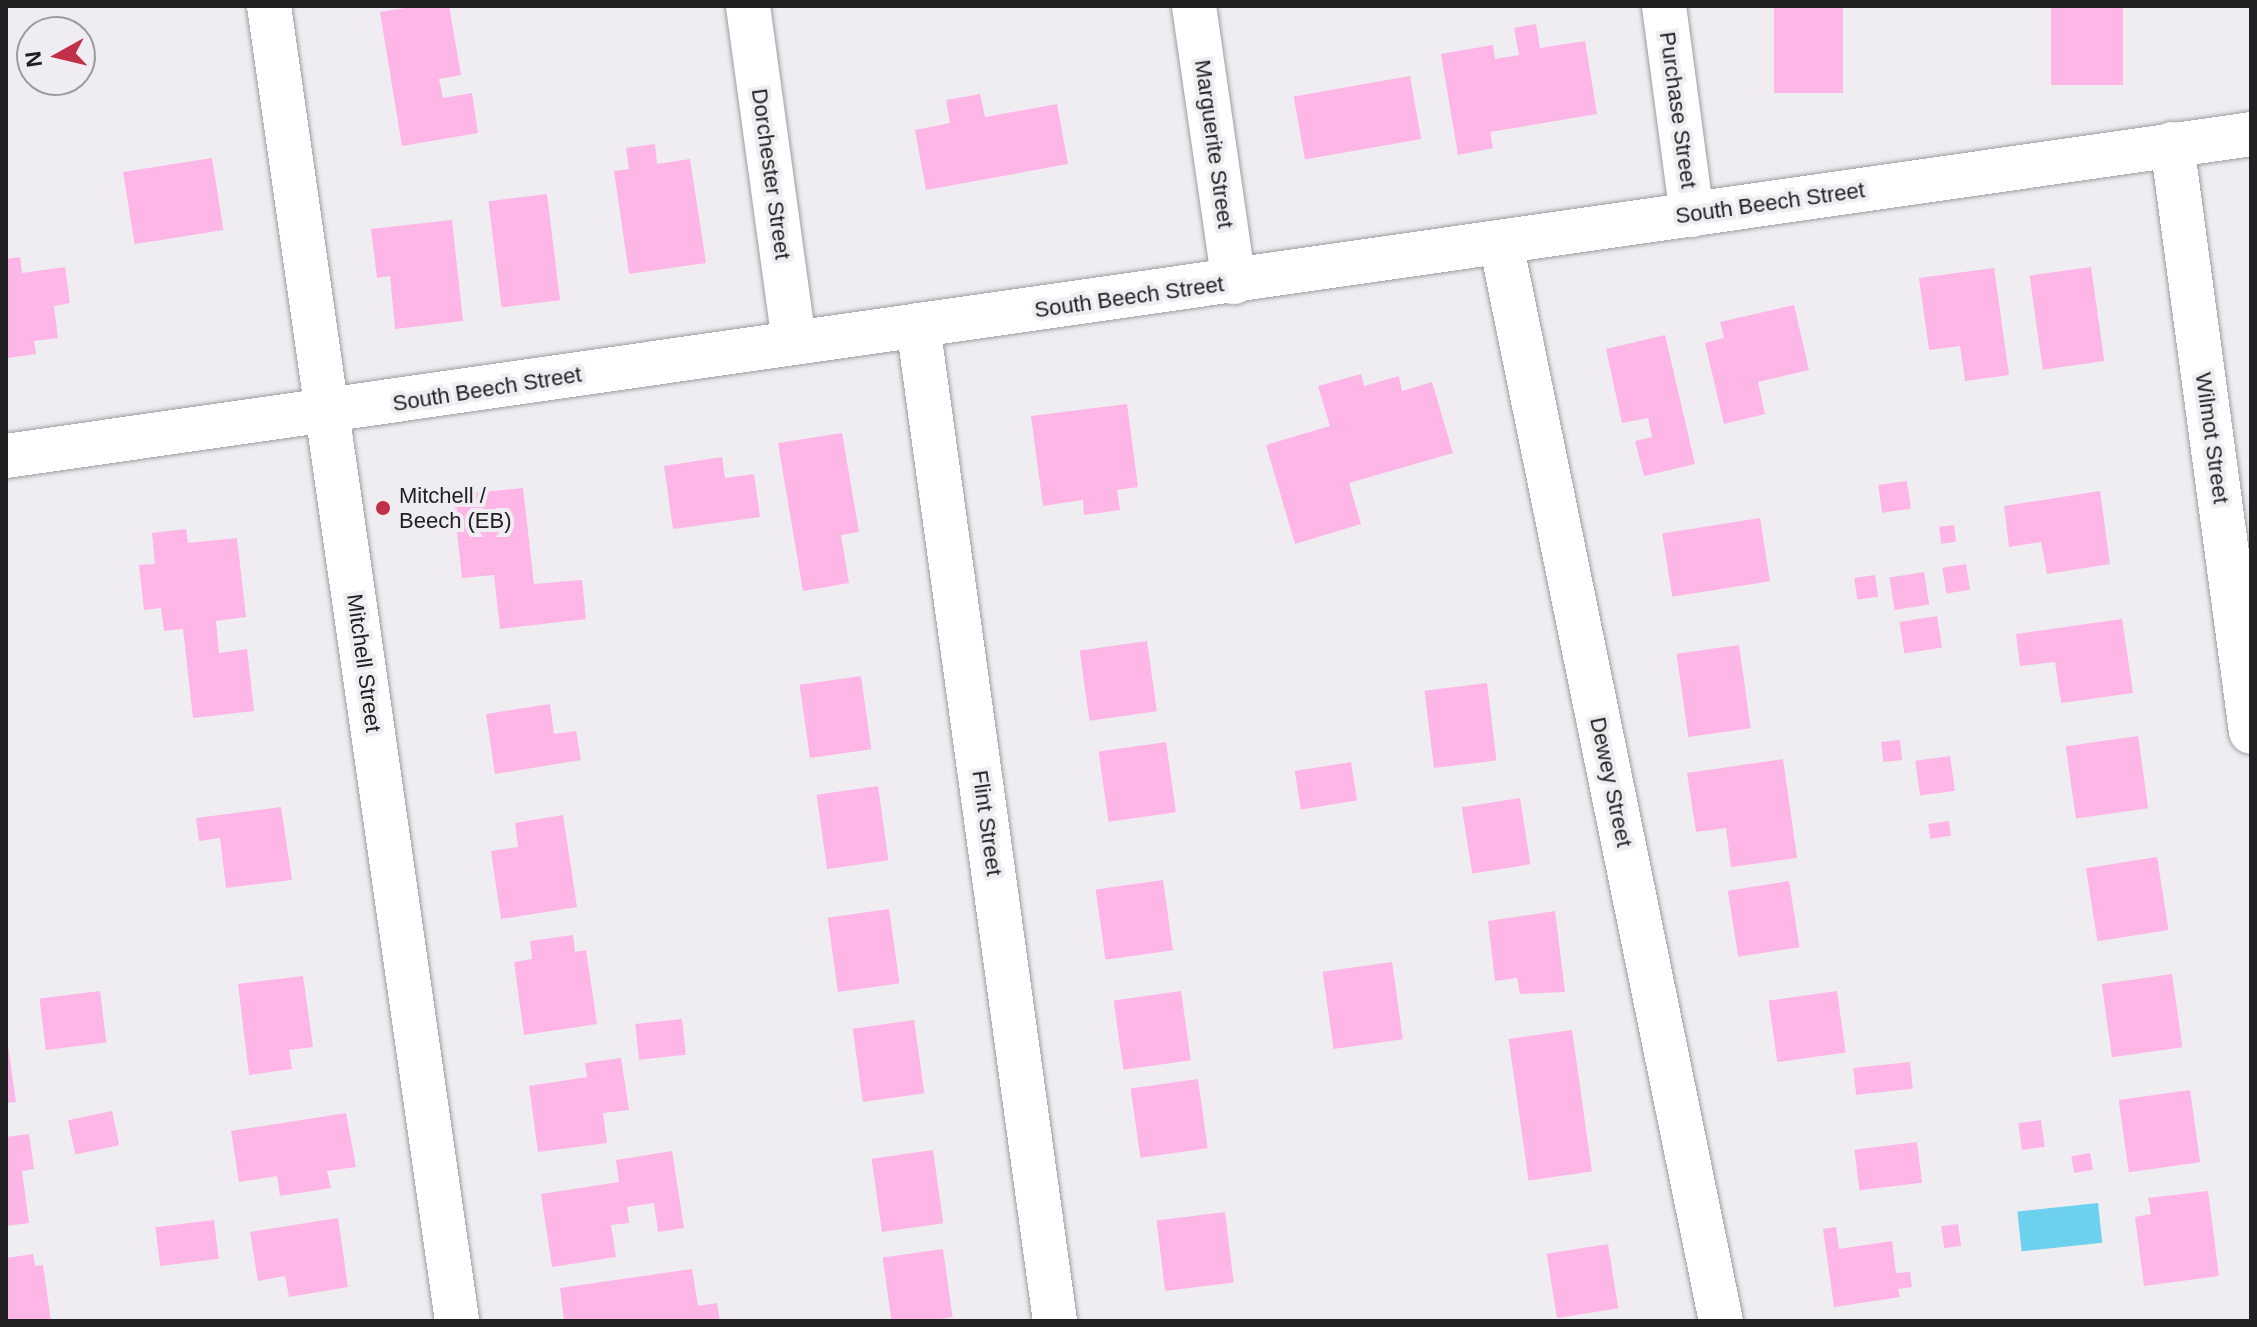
<!DOCTYPE html>
<html>
<head>
<meta charset="utf-8">
<style>
  body { margin:0 }
  #map { position:relative; width:2257px; height:1327px; overflow:hidden; background:#efedf2; font-family:Arial,sans-serif }
  div>[style] { position:absolute }
  .water>* { inset:0; background:#6cd1ec; transform-origin:0 0 }
  .building>* { inset:0; background:#fdb6e6; transform-origin:0 0 }
  .roads { filter:drop-shadow(0 0 2px #9e9da1) drop-shadow(0 0 2px #9e9da1) }
  .minor>* { height:44px; margin:-22px; padding:0 22px; transform-origin:22px; border-radius:22px; background:#fff }
  .tertiary>* { height:44px; margin:-22px; padding:0 22px; transform-origin:22px; border-radius:22px; background:#fff }
  .dots>* { width:22px; height:22px; translate:-50% -50%; box-sizing:border-box; border:4px solid #efedf2; border-radius:50% }
  span { translate:-50% -50%; white-space:nowrap; text-align:center; line-height:1.15; -webkit-text-stroke:8px #efedf2; paint-order:stroke }
  .street-label { font-size:22px; color:#212022 }
  .poi-label { font-size:22px; color:#212022 }
  .left { translate:0 -50%; text-align:left }
  .frame { position:absolute; inset:0; border:8px solid #212022; pointer-events:none }
  .north { position:absolute; left:16px; top:16px; width:80px; height:80px; box-sizing:border-box; background:#efedf2; border:2px solid #9d9b9f; border-radius:50%; rotate:262deg; font-size:22px; font-weight:700; line-height:32px; text-align:center; color:#212022 }
  .north::after { content:''; display:block; margin:auto; width:28px; height:36px; background:#c03048; clip-path:polygon(50% 0,100% 100%,50% 72%,0 100%) }
</style>
</head>
<body>
<div id="map">
  <div class="water">
    <i style="left:2098px;top:1203px;width:40px;height:81px;rotate:84deg"></i>
  </div>
  <div class="building">
    <i style="clip-path:polygon(418px 6px,449px 6px,461px 75px,439px 79px,443px 98px,472px 93px,478px 133px,402px 146px,380px 12px)"></i>
    <i style="left:1774px;top:6px;width:69px;height:87px"></i>
    <i style="left:2051px;top:6px;width:72px;height:79px"></i>
    <i style="clip-path:polygon(1536px 24px,1540px 48px,1585px 41px,1597px 114px,1490px 132px,1493px 148px,1458px 155px,1441px 54px,1493px 45px,1495px 59px,1519px 55px,1514px 28px)"></i>
    <i style="left:1410px;top:76px;width:64px;height:118px;rotate:80deg"></i>
    <i style="clip-path:polygon(980px 94px,985px 117px,1057px 104px,1068px 164px,926px 190px,915px 130px,950px 123px,946px 100px)"></i>
    <i style="clip-path:polygon(655px 144px,657px 164px,690px 159px,706px 263px,629px 274px,614px 171px,629px 169px,626px 148px)"></i>
    <i style="left:212px;top:158px;width:73px;height:90px;rotate:81deg"></i>
    <i style="left:547px;top:194px;width:107px;height:59px;rotate:83deg"></i>
    <i style="clip-path:polygon(452px 220px,463px 321px,395px 329px,390px 276px,377px 278px,371px 229px)"></i>
    <i style="clip-path:polygon(20px 257px,22px 273px,65px 267px,70px 303px,54px 306px,58px 338px,34px 341px,36px 354px,8px 358px,6px 259px)"></i>
    <i style="left:2091px;top:267px;width:95px;height:62px;rotate:82deg"></i>
    <i style="clip-path:polygon(1994px 268px,2009px 375px,1965px 381px,1960px 346px,1929px 350px,1919px 278px)"></i>
    <i style="clip-path:polygon(1794px 305px,1809px 370px,1758px 382px,1765px 414px,1724px 424px,1705px 343px,1724px 338px,1720px 322px)"></i>
    <i style="clip-path:polygon(1665px 335px,1695px 464px,1644px 476px,1635px 441px,1652px 437px,1648px 418px,1622px 423px,1606px 349px)"></i>
    <i style="clip-path:polygon(1361px 374px,1364px 386px,1399px 376px,1402px 391px,1432px 382px,1453px 453px,1349px 483px,1361px 524px,1295px 544px,1266px 445px,1330px 426px,1318px 386px)"></i>
    <i style="clip-path:polygon(1127px 404px,1138px 487px,1117px 490px,1120px 510px,1084px 515px,1083px 500px,1043px 506px,1031px 416px)"></i>
    <i style="clip-path:polygon(842px 433px,859px 532px,841px 535px,849px 583px,803px 591px,778px 443px)"></i>
    <i style="clip-path:polygon(722px 457px,725px 478px,754px 474px,760px 517px,673px 529px,664px 466px)"></i>
    <i style="left:1907px;top:481px;width:28px;height:29px;rotate:82deg"></i>
    <i style="clip-path:polygon(523px 488px,534px 584px,582px 580px,586px 619px,500px 629px,494px 575px,462px 578px,453px 495px)"></i>
    <i style="clip-path:polygon(2100px 491px,2110px 564px,2047px 574px,2041px 542px,2009px 547px,2004px 506px)"></i>
    <i style="left:1760px;top:518px;width:64px;height:99px;rotate:81deg"></i>
    <i style="left:1954px;top:525px;width:17px;height:15px;rotate:83deg"></i>
    <i style="clip-path:polygon(186px 529px,188px 543px,237px 538px,246px 617px,216px 621px,219px 653px,247px 649px,254px 711px,193px 718px,183px 629px,164px 631px,161px 608px,144px 610px,139px 565px,155px 564px,152px 533px)"></i>
    <i style="left:1966px;top:564px;width:26px;height:24px;rotate:81deg"></i>
    <i style="left:1924px;top:572px;width:33px;height:35px;rotate:81deg"></i>
    <i style="left:1875px;top:575px;width:22px;height:21px;rotate:82deg"></i>
    <i style="left:1937px;top:616px;width:32px;height:38px;rotate:81deg"></i>
    <i style="clip-path:polygon(2122px 619px,2133px 693px,2061px 703px,2055px 662px,2020px 666px,2016px 634px)"></i>
    <i style="left:1147px;top:641px;width:71px;height:68px;rotate:82deg"></i>
    <i style="left:1739px;top:645px;width:84px;height:63px;rotate:82deg"></i>
    <i style="left:861px;top:676px;width:74px;height:62px;rotate:82deg"></i>
    <i style="left:1487px;top:683px;width:78px;height:63px;rotate:83deg"></i>
    <i style="clip-path:polygon(550px 704px,554px 734px,576px 731px,581px 760px,495px 774px,486px 714px)"></i>
    <i style="left:2138px;top:736px;width:73px;height:73px;rotate:82deg"></i>
    <i style="left:1900px;top:740px;width:20px;height:19px;rotate:84deg"></i>
    <i style="left:1166px;top:742px;width:71px;height:68px;rotate:82deg"></i>
    <i style="left:1950px;top:756px;width:35px;height:35px;rotate:82deg"></i>
    <i style="clip-path:polygon(1783px 759px,1797px 858px,1731px 867px,1726px 828px,1696px 832px,1687px 773px)"></i>
    <i style="left:1351px;top:762px;width:39px;height:57px;rotate:81deg"></i>
    <i style="left:878px;top:786px;width:75px;height:62px;rotate:82deg"></i>
    <i style="left:1520px;top:798px;width:67px;height:59px;rotate:81deg"></i>
    <i style="clip-path:polygon(281px 807px,292px 880px,226px 888px,220px 838px,199px 841px,196px 818px)"></i>
    <i style="clip-path:polygon(563px 815px,577px 907px,501px 919px,491px 851px,518px 847px,515px 823px)"></i>
    <i style="left:1949px;top:821px;width:15px;height:21px;rotate:82deg"></i>
    <i style="left:2157px;top:857px;width:74px;height:72px;rotate:81deg"></i>
    <i style="left:1163px;top:880px;width:71px;height:68px;rotate:82deg"></i>
    <i style="left:1789px;top:881px;width:67px;height:62px;rotate:81deg"></i>
    <i style="left:889px;top:909px;width:75px;height:62px;rotate:82deg"></i>
    <i style="clip-path:polygon(1555px 911px,1565px 992px,1520px 994px,1517px 978px,1495px 981px,1488px 921px)"></i>
    <i style="clip-path:polygon(573px 935px,575px 952px,586px 950px,597px 1024px,524px 1035px,514px 962px,532px 959px,530px 941px)"></i>
    <i style="left:1392px;top:962px;width:78px;height:70px;rotate:82deg"></i>
    <i style="left:2172px;top:974px;width:74px;height:71px;rotate:82deg"></i>
    <i style="clip-path:polygon(303px 976px,313px 1047px,289px 1050px,292px 1069px,249px 1075px,238px 984px)"></i>
    <i style="left:100px;top:991px;width:52px;height:61px;rotate:83deg"></i>
    <i style="left:1181px;top:991px;width:70px;height:68px;rotate:82deg"></i>
    <i style="left:1837px;top:991px;width:62px;height:69px;rotate:82deg"></i>
    <i style="left:682px;top:1019px;width:36px;height:47px;rotate:84deg"></i>
    <i style="left:914px;top:1020px;width:74px;height:62px;rotate:82deg"></i>
    <i style="left:1572px;top:1030px;width:143px;height:64px;rotate:82deg"></i>
    <i style="clip-path:polygon(6px 1032px,16px 1102px,6px 1103px)"></i>
    <i style="clip-path:polygon(621px 1058px,629px 1110px,603px 1113px,607px 1143px,538px 1152px,529px 1086px,587px 1077px,585px 1063px)"></i>
    <i style="left:1910px;top:1062px;width:27px;height:57px;rotate:84deg"></i>
    <i style="left:1198px;top:1079px;width:70px;height:68px;rotate:82deg"></i>
    <i style="left:2190px;top:1090px;width:73px;height:72px;rotate:82deg"></i>
    <i style="left:112px;top:1111px;width:35px;height:45px;rotate:78deg"></i>
    <i style="clip-path:polygon(346px 1113px,356px 1167px,327px 1171px,331px 1188px,280px 1196px,277px 1176px,239px 1182px,231px 1131px)"></i>
    <i style="left:2041px;top:1120px;width:27px;height:23px;rotate:82deg"></i>
    <i style="clip-path:polygon(29px 1134px,34px 1169px,22px 1171px,29px 1223px,6px 1226px,6px 1137px)"></i>
    <i style="left:1917px;top:1142px;width:41px;height:63px;rotate:83deg"></i>
    <i style="left:933px;top:1150px;width:74px;height:62px;rotate:82deg"></i>
    <i style="clip-path:polygon(672px 1151px,684px 1228px,658px 1232px,654px 1203px,627px 1207px,629px 1223px,611px 1225px,616px 1257px,552px 1267px,541px 1194px,619px 1182px,616px 1160px)"></i>
    <i style="left:2090px;top:1153px;width:17px;height:19px;rotate:80deg"></i>
    <i style="clip-path:polygon(2208px 1191px,2219px 1276px,2144px 1286px,2135px 1217px,2151px 1214px,2148px 1198px)"></i>
    <i style="left:1225px;top:1212px;width:71px;height:69px;rotate:83deg"></i>
    <i style="clip-path:polygon(338px 1218px,348px 1287px,289px 1297px,285px 1276px,258px 1281px,250px 1232px)"></i>
    <i style="left:214px;top:1220px;width:39px;height:59px;rotate:83deg"></i>
    <i style="left:1958px;top:1224px;width:22px;height:17px;rotate:82deg"></i>
    <i style="clip-path:polygon(1836px 1227px,1839px 1249px,1892px 1241px,1896px 1273px,1910px 1272px,1912px 1287px,1898px 1289px,1900px 1297px,1834px 1307px,1823px 1229px)"></i>
    <i style="left:1608px;top:1244px;width:65px;height:62px;rotate:81deg"></i>
    <i style="left:943px;top:1249px;width:69px;height:61px;rotate:82deg"></i>
    <i style="clip-path:polygon(33px 1254px,35px 1266px,43px 1265px,51px 1321px,6px 1321px,6px 1258px)"></i>
    <i style="clip-path:polygon(692px 1269px,698px 1306px,717px 1303px,720px 1321px,564px 1321px,560px 1288px)"></i>
  </div>
  <div class="roads">
    <div class="minor">
      <i style="left:269px;top:6px;width:1328px;rotate:81.86deg"></i>
      <i style="left:748px;top:6px;width:338px;rotate:82.2deg"></i>
      <i style="left:1194px;top:6px;width:279px;rotate:81.8deg"></i>
      <i style="left:1664px;top:6px;width:211px;rotate:82.4deg"></i>
      <i style="left:2172px;top:144px;width:593px;rotate:82.35deg"></i>
      <i style="left:1501px;top:243px;width:1100px;rotate:78.47deg"></i>
      <i style="left:918px;top:325px;width:1005px;rotate:82.17deg"></i>
    </div>
    <div class="tertiary">
      <i style="left:6px;top:456px;width:2268px;rotate:-8.16deg"></i>
    </div>
  </div>
  <div class="dots">
    <i style="left:383px;top:508px;background:#c03048"></i>
  </div>
  <div class="street-label">
    <span style="left:1678px;top:110px;rotate:82deg">Purchase Street</span>
    <span style="left:1214px;top:144px;rotate:82deg">Marguerite Street</span>
    <span style="left:771px;top:174px;rotate:82deg">Dorchester Street</span>
    <span style="left:1770px;top:203px;rotate:-8deg">South Beech Street</span>
    <span style="left:1129px;top:297px;rotate:-8deg">South Beech Street</span>
    <span style="left:487px;top:389px;rotate:-9deg">South Beech Street</span>
    <span style="left:2212px;top:438px;rotate:82deg">Wilmot Street</span>
    <span style="left:364px;top:663px;rotate:82deg">Mitchell Street</span>
    <span style="left:1611px;top:782px;rotate:78deg">Dewey Street</span>
    <span style="left:987px;top:823px;rotate:82deg">Flint Street</span>
  </div>
  <div class="poi-label">
    <span class="left" style="left:399px;top:508px">Mitchell /<br>Beech (EB)</span>
  </div>
  <div class="frame"></div>
  <div class="north">N</div>
</div>
</body>
</html>
